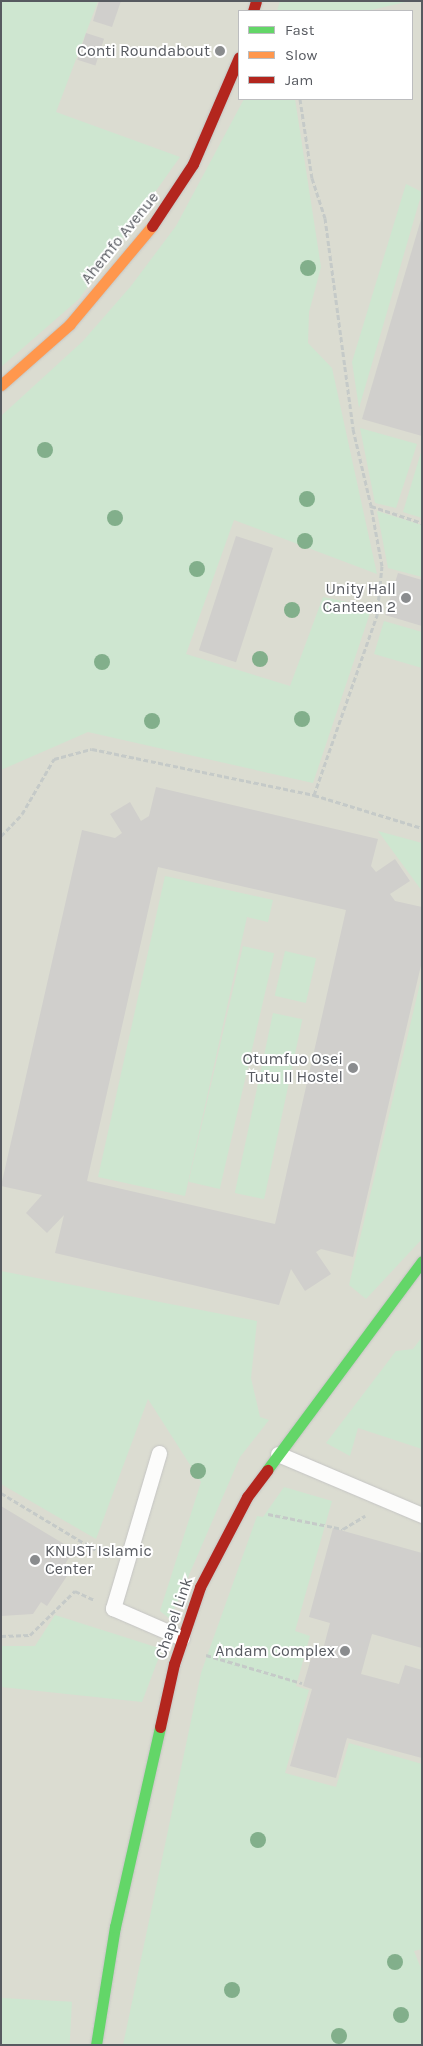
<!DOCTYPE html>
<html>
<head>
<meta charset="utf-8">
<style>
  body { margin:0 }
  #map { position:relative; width:423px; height:2046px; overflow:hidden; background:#e8e8e2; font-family:Karla,sans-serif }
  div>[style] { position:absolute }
  .education>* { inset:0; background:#dbdcd1 }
  .green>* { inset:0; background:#cee6d0; transform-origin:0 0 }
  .building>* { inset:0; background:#d0cfcc; transform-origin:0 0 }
  .path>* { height:3px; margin-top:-1.5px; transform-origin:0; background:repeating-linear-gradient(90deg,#c5cac8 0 5px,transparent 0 7.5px) }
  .roads { filter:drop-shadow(0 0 1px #c5c5c4) drop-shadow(0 0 1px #c5c5c4) }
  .lane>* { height:15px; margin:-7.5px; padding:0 7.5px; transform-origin:7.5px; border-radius:7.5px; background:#fcfcfb }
  .fast>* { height:11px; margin:-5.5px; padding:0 5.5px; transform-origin:5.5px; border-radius:5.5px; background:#63d668 }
  .slow>* { height:11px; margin:-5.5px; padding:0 5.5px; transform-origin:5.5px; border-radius:5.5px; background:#ff974d }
  .jam>* { height:11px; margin:-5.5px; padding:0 5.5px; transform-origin:5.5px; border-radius:5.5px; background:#b3261e }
  .trees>* { width:16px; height:16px; margin:-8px; border-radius:50%; background:#82af8b }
  .dots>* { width:14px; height:14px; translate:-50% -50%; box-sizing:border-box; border:2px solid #fff; border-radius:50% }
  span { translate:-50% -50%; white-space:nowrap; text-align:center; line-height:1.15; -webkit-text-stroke:4px #fff; paint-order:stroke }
  .poi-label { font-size:16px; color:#575a60 }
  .right { translate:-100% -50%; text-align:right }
  .left { translate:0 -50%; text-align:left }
  .street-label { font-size:16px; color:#575a60 }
  .frame { position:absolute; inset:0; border:2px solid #575a60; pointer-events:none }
  .legend { position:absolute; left:238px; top:10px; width:175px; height:90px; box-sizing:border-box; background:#fff; border:1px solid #bcbdbf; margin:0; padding:6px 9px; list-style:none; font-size:15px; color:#575a60 }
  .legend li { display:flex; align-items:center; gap:10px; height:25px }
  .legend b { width:25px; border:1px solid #bcbdbf }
</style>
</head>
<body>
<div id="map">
  <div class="education">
    <i style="clip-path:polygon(evenodd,1px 1px,422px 1px,422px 2045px,1px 2045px,1px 1px,239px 11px,412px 11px,412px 99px,239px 99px,239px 11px)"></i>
  </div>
  <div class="green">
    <i style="clip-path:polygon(1px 1px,98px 1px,56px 112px,180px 157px,79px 299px,1px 367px)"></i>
    <i style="clip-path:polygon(280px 1px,410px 1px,367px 11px,277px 11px)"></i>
    <i style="clip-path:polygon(244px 99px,295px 99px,321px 267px,309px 312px,308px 343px,332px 368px,377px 574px,234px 520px,186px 654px,290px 686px,323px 597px,372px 607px,313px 783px,88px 732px,1px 770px,1px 416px,83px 341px,131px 286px,176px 226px)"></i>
    <i style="clip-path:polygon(406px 184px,422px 192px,359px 408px,352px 362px)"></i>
    <i style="clip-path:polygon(360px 428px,417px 444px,396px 508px,375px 503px)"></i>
    <i style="clip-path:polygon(422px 449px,422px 518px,403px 512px)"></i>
    <i style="clip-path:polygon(377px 511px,422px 525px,422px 577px,388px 568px)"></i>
    <i style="clip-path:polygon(384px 621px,422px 632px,422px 668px,374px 654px)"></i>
    <i style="clip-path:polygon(378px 831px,422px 843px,422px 891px)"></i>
    <i style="clip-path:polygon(165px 876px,273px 900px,268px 922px,247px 917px,185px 1196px,98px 1177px)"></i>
    <i style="left:243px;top:946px;width:32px;height:242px;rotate:13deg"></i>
    <i style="left:285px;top:951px;width:32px;height:46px;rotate:13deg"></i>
    <i style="clip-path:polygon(422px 975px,422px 1239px,366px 1299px,349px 1285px)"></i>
    <i style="left:273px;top:1013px;width:30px;height:184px;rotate:12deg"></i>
    <i style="clip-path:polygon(1px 1271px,257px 1321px,251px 1378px,260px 1417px,269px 1420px,240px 1457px,170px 1619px,160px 1611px,201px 1482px,148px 1399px,96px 1539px,1px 1484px)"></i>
    <i style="clip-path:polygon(422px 1337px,422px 1449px,358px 1428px,350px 1456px,326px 1443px,396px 1351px,413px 1349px)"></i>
    <i style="clip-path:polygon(284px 1487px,332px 1501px,295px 1631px,310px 1636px,296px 1686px,309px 1690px,285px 1773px,336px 1787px,349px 1743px,422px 1764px,422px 1949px,414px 1951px,422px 1971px,422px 2045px,123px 2045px,201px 1673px,257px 1516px,263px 1517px)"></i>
    <i style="clip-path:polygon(55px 1615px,162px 1649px,142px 1702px,1px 1687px,1px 1646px,35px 1646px)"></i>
    <i style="left:1px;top:1998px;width:71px;height:47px;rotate:3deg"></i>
  </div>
  <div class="building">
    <i style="clip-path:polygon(99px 1px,121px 1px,112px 27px,93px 21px)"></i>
    <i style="left:86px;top:33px;width:19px;height:28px;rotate:18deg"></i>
    <i style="clip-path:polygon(422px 216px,422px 436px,362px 419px)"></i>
    <i style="left:236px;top:536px;width:39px;height:120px;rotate:18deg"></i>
    <i style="clip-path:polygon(398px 573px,422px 580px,422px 626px,385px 615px)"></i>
    <i style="clip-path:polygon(evenodd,156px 787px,378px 839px,371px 866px,376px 872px,395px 859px,410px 881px,390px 894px,395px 901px,422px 907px,422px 961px,353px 1257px,321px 1249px,316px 1252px,331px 1274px,305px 1291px,291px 1269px,279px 1305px,55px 1253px,64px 1215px,47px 1233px,26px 1213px,42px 1195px,1px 1186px,82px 830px,115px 838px,122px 833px,110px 814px,130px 802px,141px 821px,149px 816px,156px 787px,158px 867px,346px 910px,275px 1224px,87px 1181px,158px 867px)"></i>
    <i style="clip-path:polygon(1px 1506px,74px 1550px,62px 1569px,69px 1573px,47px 1606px,41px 1602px,33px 1614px,1px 1616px)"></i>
    <i style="clip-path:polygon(333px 1528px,422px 1553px,422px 1648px,372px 1634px,361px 1674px,399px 1684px,405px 1665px,422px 1670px,422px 1758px,347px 1738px,336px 1778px,290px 1766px,312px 1689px,303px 1686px,312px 1655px,321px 1657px,330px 1623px,309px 1617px)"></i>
  </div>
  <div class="path">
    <i style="left:300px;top:99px;width:80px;rotate:81.4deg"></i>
    <i style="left:312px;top:178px;width:42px;rotate:72deg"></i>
    <i style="left:325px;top:218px;width:213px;rotate:82.4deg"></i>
    <i style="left:353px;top:429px;width:79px;rotate:76.8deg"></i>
    <i style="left:371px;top:506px;width:54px;rotate:18.4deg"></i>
    <i style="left:314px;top:795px;width:191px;rotate:-70.7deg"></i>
    <i style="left:377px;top:615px;width:49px;rotate:-84.2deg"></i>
    <i style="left:382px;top:566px;width:61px;rotate:-100.4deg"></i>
    <i style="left:1px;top:836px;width:30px;rotate:-46deg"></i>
    <i style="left:22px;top:814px;width:64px;rotate:-59.8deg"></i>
    <i style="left:54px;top:759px;width:39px;rotate:-15deg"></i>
    <i style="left:92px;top:749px;width:227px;rotate:11.7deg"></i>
    <i style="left:314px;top:795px;width:113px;rotate:17deg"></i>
    <i style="left:1px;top:1493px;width:124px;rotate:31.1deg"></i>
    <i style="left:268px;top:1514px;width:76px;rotate:11.3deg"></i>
    <i style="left:343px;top:1529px;width:26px;rotate:-31deg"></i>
    <i style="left:1px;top:1636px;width:29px;rotate:-2deg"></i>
    <i style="left:30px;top:1635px;width:63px;rotate:-44.4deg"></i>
    <i style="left:75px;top:1591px;width:21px;rotate:25deg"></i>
    <i style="left:206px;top:1655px;width:100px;rotate:16.3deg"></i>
  </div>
  <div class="roads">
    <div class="lane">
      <i style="left:159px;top:1453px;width:162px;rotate:106.5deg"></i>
      <i style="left:113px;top:1608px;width:75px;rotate:23.5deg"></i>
      <i style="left:278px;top:1454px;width:156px;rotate:23deg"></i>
    </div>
    <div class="fast">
      <i style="left:267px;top:1470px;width:260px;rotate:-53.4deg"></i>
      <i style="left:96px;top:2045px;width:120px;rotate:-80.9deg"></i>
      <i style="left:115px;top:1927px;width:205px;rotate:-77.3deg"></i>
    </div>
    <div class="slow">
      <i style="left:1px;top:385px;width:91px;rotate:-41.4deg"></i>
      <i style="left:69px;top:325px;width:129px;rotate:-50deg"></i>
    </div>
    <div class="jam">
      <i style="left:253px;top:11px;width:10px;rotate:-73deg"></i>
      <i style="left:152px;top:226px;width:74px;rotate:-56.5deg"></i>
      <i style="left:193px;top:164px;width:116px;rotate:-66.7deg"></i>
      <i style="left:160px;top:1727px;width:65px;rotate:-77.5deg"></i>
      <i style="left:174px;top:1664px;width:81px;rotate:-71.3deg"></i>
      <i style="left:200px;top:1587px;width:102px;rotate:-62.4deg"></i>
      <i style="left:247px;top:1497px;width:34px;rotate:-53deg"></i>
    </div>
  </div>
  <div class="trees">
    <i style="left:308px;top:268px"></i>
    <i style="left:45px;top:450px"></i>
    <i style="left:307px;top:499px"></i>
    <i style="left:115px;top:518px"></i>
    <i style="left:305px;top:541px"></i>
    <i style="left:197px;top:569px"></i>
    <i style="left:292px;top:610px"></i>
    <i style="left:260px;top:659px"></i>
    <i style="left:102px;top:662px"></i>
    <i style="left:302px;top:719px"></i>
    <i style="left:152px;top:721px"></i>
    <i style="left:198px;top:1471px"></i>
    <i style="left:258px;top:1840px"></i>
    <i style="left:395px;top:1962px"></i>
    <i style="left:232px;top:1990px"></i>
    <i style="left:401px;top:2015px"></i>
    <i style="left:339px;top:2036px"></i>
  </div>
  <div class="dots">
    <i style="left:220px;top:51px;background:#8a8c8e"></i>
    <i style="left:406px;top:598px;background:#8a8c8e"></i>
    <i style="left:353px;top:1068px;background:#8a8c8e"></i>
    <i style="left:35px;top:1560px;background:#8a8c8e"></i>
    <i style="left:345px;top:1651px;background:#8a8c8e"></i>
  </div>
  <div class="poi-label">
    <span class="right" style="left:210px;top:51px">Conti Roundabout</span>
    <span class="right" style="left:396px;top:598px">Unity Hall<br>Canteen 2</span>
    <span class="right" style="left:343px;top:1068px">Otumfuo Osei<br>Tutu II Hostel</span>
    <span class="left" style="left:45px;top:1560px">KNUST Islamic<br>Center</span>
    <span class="right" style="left:335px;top:1651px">Andam Complex</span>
  </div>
  <div class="street-label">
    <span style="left:120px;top:238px;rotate:-51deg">Ahemfo Avenue</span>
    <span style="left:174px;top:1618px;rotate:-71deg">Chapel Link</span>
  </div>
  <div class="frame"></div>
  <ul class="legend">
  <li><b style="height:6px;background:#63d668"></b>Fast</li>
  <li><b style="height:6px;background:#ff974d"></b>Slow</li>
  <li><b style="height:6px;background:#b3261e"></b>Jam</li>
  </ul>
</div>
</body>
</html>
